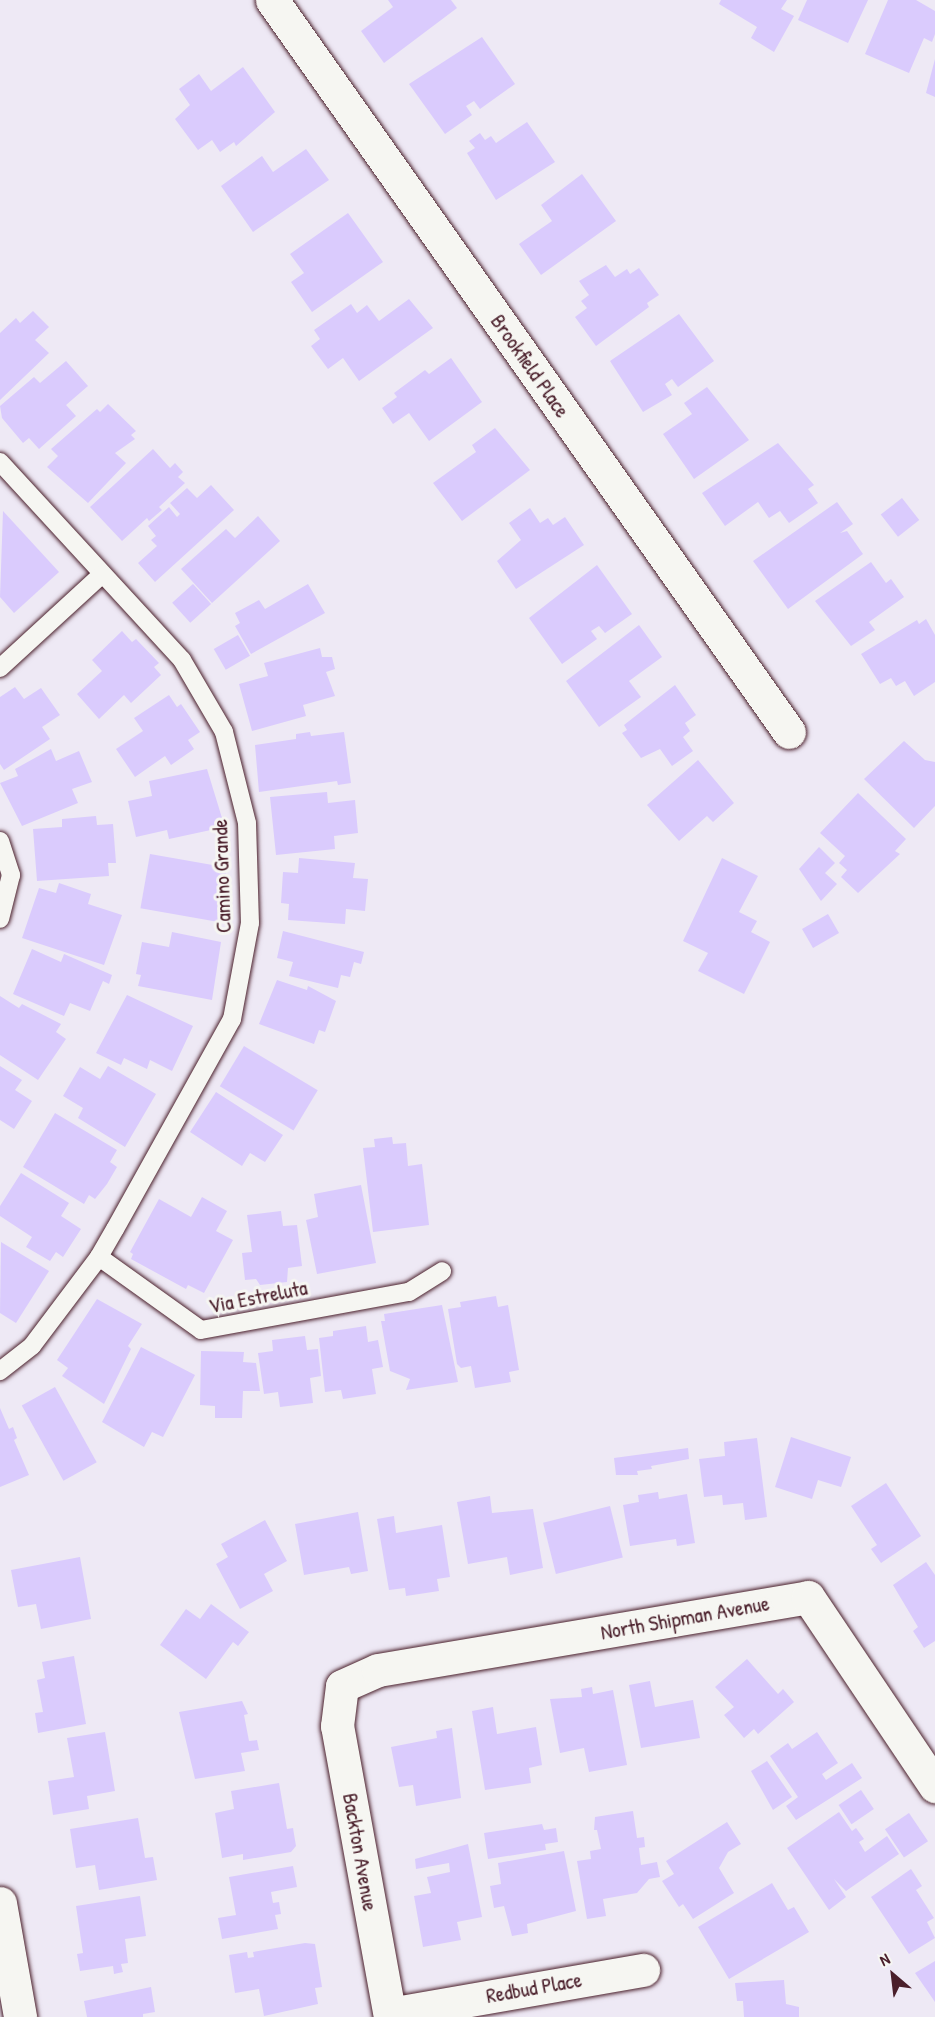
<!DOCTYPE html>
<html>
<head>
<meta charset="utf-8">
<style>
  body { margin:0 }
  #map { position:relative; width:935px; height:2017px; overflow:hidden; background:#eee9f5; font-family:"Patrick Hand",sans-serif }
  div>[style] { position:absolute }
  .building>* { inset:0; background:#dacbfd; transform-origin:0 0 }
  .roads { filter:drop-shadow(0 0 2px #4a1f2b) drop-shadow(0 0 2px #4a1f2b) }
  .service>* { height:18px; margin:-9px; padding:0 9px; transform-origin:9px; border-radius:9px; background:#f6f6f2 }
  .minor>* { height:33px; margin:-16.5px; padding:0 16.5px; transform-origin:16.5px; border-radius:16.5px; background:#f6f6f2 }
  span { translate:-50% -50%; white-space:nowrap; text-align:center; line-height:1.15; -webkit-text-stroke:6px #f6f6f2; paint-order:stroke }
  .street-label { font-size:21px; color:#4a1f2b }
  .north { position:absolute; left:863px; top:1945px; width:60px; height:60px; -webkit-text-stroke:4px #f6f6f2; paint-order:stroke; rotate:332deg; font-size:16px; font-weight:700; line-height:24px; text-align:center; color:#4a1f2b }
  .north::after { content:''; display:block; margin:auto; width:21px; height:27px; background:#4a1f2b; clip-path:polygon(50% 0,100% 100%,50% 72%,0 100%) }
</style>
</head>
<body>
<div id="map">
  <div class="building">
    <i style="clip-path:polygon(388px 0,451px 0,457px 8px,384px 63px,361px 31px,393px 7px)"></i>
    <i style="clip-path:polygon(721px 0,787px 0,781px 9px,794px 16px,774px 52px,751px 38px,757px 27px,719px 4px)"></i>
    <i style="clip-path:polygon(807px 0,868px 0,848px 43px,798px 20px)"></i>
    <i style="clip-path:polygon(888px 0,916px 0,935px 11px,935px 34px,932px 42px,924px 38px,909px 73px,865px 54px)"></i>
    <i style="clip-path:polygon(482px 37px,515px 84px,480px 109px,474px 101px,466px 106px,472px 115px,445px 134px,409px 84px)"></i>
    <i style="clip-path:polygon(935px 59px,935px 97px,926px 93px)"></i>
    <i style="clip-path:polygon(243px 67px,275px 112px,236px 146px,234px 142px,220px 152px,212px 140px,198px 150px,175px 119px,190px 105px,179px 89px,199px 74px,211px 91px)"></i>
    <i style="clip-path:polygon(527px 122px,555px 162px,496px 200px,467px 153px,475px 148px,469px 141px,480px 133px,485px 140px,491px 136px,496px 143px)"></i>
    <i style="clip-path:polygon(306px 149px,329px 180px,253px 232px,221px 186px,262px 156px,273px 172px)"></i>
    <i style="clip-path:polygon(582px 174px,616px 221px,541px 275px,519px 244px,552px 221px,541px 205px)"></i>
    <i style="clip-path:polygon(348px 213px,383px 262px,312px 312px,291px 282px,304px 273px,290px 254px)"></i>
    <i style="clip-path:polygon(606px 265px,615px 277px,627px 269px,630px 274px,639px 268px,659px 295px,647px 303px,649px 307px,596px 346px,575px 317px,587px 308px,581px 301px,589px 295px,579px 281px)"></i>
    <i style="clip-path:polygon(409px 299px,433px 328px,359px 381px,343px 358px,328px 369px,311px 346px,320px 339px,314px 330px,351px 304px,357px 313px,367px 305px,379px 321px)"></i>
    <i style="clip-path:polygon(33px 311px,49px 327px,35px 340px,49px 353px,0 400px,0 333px,16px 318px,20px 323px)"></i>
    <i style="clip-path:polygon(679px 314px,714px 361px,678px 387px,672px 379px,665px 384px,672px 395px,643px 412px,610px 361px)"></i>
    <i style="clip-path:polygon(451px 358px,482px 402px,429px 441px,409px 413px,393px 424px,382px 408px,397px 397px,394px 393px,425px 370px,429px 374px)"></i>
    <i style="clip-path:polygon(66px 361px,88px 386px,66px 405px,76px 416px,39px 449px,29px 438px,23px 443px,2px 418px,0 406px,34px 377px,40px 383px)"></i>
    <i style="clip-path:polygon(707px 387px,749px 440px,694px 479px,663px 434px,692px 414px,684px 403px)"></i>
    <i style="clip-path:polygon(108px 404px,136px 431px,131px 435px,135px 439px,115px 453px,126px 463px,88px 503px,47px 467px,58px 456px,51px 449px,97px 409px,100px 412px)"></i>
    <i style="clip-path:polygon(495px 428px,530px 470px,462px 521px,433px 483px,476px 452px,472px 445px)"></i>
    <i style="clip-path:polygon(778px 443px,814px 485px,808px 489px,818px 503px,789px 523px,780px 511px,769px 518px,758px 502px,725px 526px,702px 493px)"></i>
    <i style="clip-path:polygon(153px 449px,170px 468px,175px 463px,183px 472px,178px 477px,185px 483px,159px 507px,162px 510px,149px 521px,147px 518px,122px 541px,90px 507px)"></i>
    <i style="clip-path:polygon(211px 485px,234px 510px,155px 582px,138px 563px,157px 546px,151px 540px,156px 536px,148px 526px,169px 507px,177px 517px,180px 514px,170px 503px,187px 488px,197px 498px)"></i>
    <i style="left:902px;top:498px;width:28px;height:27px;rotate:52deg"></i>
    <i style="clip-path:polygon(837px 502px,853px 524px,840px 533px,847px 531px,863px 554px,788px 609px,753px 561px)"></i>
    <i style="clip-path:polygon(530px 508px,540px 523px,548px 518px,553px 525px,565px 517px,584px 545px,516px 589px,497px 561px,521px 540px,509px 523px)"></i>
    <i style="clip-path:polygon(3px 511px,59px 572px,14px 613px,0 597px)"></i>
    <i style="clip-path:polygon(258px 516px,280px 541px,212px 603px,181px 569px,226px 529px,235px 538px)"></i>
    <i style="clip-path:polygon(871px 562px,886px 583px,891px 579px,904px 597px,869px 622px,875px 630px,851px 646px,815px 601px)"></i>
    <i style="clip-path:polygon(597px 565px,632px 614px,605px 633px,599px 626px,591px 631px,597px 639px,562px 664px,529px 618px)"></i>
    <i style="left:193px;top:584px;width:27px;height:28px;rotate:48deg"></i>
    <i style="clip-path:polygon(308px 584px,325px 613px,251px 654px,235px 626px,240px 623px,235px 613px,259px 600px,265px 609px)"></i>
    <i style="clip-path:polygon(926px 619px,935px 635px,935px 682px,914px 696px,905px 681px,896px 686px,891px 678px,880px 684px,861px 654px,917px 620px,919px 624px)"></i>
    <i style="clip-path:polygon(639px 625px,662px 657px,629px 681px,641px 697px,599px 727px,566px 681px)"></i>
    <i style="clip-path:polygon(122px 631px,132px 642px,136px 639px,159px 663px,154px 667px,161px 675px,131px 703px,124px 695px,99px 719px,77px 694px,102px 671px,92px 660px)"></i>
    <i style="left:238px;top:635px;width:24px;height:28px;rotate:60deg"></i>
    <i style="clip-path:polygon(320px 648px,322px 657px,332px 657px,335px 669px,326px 672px,335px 696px,303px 705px,306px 716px,252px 731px,239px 684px,268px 676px,264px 663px)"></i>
    <i style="clip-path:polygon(675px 685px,696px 715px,685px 723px,690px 731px,683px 737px,693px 751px,672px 766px,660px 749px,641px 758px,622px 733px,627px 730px,624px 725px)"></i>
    <i style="clip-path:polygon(15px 687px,24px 699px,41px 688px,60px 715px,42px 727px,50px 739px,4px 770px,0 764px,0 697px)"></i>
    <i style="clip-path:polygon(169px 695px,177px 707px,181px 704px,200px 732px,188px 740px,194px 749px,171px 765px,165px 756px,135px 777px,116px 749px,143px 731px,134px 718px)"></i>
    <i style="clip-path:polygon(310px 732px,311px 736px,344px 732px,351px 783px,338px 785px,337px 781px,259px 792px,255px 745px,296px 739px,296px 734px)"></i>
    <i style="clip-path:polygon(904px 741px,925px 760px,935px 762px,935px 806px,914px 828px,864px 779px)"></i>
    <i style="clip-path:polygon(51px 749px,56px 761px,79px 751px,92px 782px,72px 789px,78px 803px,22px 826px,0 783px,18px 776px,15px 769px)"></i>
    <i style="clip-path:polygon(698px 760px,734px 803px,713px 822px,707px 816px,679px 841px,647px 805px)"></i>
    <i style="clip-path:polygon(207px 769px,222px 818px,218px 819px,220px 828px,169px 839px,167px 830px,136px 837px,128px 801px,152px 796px,149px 781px)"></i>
    <i style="clip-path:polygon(327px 792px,328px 803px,355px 800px,358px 833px,334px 836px,335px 849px,276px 855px,270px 797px)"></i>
    <i style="clip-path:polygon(858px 793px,906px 839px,895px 851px,900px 854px,858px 893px,841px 877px,847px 870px,839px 863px,845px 856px,820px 833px)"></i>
    <i style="clip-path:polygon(96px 816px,97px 825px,113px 824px,116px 863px,108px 863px,109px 876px,37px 881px,33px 829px,62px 827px,62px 819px)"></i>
    <i style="clip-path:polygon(819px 847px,835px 863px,825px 873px,837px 884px,821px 901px,799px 869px)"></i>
    <i style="left:150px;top:854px;width:78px;height:55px;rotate:10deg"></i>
    <i style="clip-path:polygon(299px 858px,355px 863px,353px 878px,368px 879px,365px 911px,346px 909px,345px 924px,288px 920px,289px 904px,281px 903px,283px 872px,298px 873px)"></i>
    <i style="clip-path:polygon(722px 858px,758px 876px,739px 912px,757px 921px,751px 932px,770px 942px,744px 994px,698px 971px,708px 953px,683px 941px)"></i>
    <i style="clip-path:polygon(59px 883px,91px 894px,88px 904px,122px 915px,104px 965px,22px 938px,39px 888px,56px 893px)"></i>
    <i style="left:828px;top:914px;width:22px;height:30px;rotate:60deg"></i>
    <i style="clip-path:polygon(283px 931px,364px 952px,361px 964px,354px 962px,350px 977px,341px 975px,338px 988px,289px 976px,293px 962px,277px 958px)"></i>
    <i style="clip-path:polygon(172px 932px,221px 942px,212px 1000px,138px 986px,141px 975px,136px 974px,142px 942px,169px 947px)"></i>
    <i style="clip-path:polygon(32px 949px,61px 962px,64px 954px,112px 975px,109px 984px,103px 981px,90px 1011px,70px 1003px,64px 1016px,13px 994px)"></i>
    <i style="clip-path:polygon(277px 980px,307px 990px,308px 986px,336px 1001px,325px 1032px,319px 1030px,314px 1044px,259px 1024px)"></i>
    <i style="clip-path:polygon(127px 995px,193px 1026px,172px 1071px,150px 1060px,147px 1069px,124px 1058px,121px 1065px,96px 1053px)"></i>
    <i style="clip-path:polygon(0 996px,19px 1008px,22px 1004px,61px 1024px,56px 1032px,66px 1039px,38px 1080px,0 1055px)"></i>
    <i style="left:244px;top:1046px;width:86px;height:47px;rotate:31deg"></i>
    <i style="clip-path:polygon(0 1066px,22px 1080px,15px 1090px,32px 1101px,14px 1129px,0 1120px)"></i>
    <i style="clip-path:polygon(108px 1066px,156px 1094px,125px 1147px,78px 1118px,83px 1108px,63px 1096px,80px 1067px,100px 1079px)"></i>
    <i style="clip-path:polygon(216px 1092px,283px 1135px,265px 1162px,250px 1153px,242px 1166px,190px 1132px)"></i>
    <i style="clip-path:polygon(55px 1113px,117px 1150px,110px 1162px,117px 1167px,107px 1184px,95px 1199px,89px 1195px,84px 1204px,23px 1167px)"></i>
    <i style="clip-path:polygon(392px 1137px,393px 1144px,406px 1143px,408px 1166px,422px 1164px,429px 1225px,373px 1232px,363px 1148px,375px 1147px,374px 1139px)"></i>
    <i style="clip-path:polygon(21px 1173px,69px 1203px,61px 1216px,81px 1229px,63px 1257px,56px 1252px,50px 1261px,26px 1247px,32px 1237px,0 1216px,0 1206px)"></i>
    <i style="clip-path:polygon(361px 1185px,376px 1263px,317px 1274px,306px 1220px,318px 1217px,314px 1194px)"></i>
    <i style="clip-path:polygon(202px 1197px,227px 1211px,216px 1231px,233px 1240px,204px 1293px,188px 1285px,186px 1289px,131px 1259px,133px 1254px,130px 1252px,159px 1199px,191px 1217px)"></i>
    <i style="clip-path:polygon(281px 1211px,283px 1226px,297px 1225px,302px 1266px,288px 1268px,287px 1282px,260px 1285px,256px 1279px,245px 1280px,242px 1253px,252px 1252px,247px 1215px)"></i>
    <i style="clip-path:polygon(1px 1242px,49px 1271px,16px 1323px,0 1313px)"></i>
    <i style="clip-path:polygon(496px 1296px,498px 1307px,508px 1305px,519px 1370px,509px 1372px,511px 1382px,475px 1388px,471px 1366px,461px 1368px,457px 1364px,448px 1309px,461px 1307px,460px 1302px)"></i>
    <i style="clip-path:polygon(97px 1299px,142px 1324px,128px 1346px,131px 1349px,104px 1404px,62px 1376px,68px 1368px,57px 1360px)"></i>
    <i style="clip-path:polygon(442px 1305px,458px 1382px,406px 1390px,410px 1379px,390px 1371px,381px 1321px,385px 1321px,384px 1314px)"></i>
    <i style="clip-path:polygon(366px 1326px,368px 1342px,378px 1340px,383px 1367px,372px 1369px,376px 1394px,343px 1399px,341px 1390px,325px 1392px,319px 1338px,333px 1336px,333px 1331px)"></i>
    <i style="clip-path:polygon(305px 1336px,307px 1350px,318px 1349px,321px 1376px,310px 1378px,313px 1403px,280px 1407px,278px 1392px,264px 1394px,258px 1353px,273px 1351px,272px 1340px)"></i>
    <i style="clip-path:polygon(141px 1347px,195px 1375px,163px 1437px,152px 1432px,144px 1447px,102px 1422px)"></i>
    <i style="clip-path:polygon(201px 1351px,244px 1352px,243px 1362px,256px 1363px,260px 1391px,243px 1391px,242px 1418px,215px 1418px,215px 1406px,200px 1405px)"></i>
    <i style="left:55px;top:1387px;width:86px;height:38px;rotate:61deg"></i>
    <i style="clip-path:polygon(0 1408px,9px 1429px,13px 1427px,17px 1438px,14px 1440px,29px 1475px,0 1487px)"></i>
    <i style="clip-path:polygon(791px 1437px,851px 1457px,841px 1487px,818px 1480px,812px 1499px,775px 1487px)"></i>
    <i style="clip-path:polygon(757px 1438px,767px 1517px,745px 1520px,743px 1503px,723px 1505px,722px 1495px,704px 1497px,699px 1459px,725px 1456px,724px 1442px)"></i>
    <i style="clip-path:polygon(688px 1448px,689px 1459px,651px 1466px,652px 1469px,637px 1471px,638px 1475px,616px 1475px,614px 1458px)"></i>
    <i style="clip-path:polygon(886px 1483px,921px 1536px,881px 1563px,871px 1549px,877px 1545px,851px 1506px)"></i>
    <i style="clip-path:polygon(658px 1492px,659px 1499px,687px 1494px,695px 1543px,677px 1546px,676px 1539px,630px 1546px,623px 1505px,639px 1502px,638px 1495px)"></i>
    <i style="clip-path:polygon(490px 1496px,492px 1513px,533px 1509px,543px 1568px,510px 1575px,507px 1557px,468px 1564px,457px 1502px)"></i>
    <i style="left:610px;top:1506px;width:53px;height:69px;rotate:76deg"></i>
    <i style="clip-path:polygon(358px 1512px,368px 1571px,351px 1574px,349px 1567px,304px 1575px,295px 1524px)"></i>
    <i style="clip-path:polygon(394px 1516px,396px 1533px,442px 1525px,450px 1577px,437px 1579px,439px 1591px,406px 1596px,405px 1588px,389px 1590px,377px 1519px)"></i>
    <i style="clip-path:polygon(265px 1520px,287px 1561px,264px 1574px,273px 1591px,240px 1609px,216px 1564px,228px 1557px,221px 1544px)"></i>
    <i style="clip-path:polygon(80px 1557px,91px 1619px,41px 1629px,36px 1604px,18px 1607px,11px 1570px)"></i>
    <i style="clip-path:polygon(926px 1562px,935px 1575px,935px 1641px,924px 1648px,913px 1631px,918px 1627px,893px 1585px)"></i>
    <i style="clip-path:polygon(211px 1604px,249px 1632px,238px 1646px,233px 1642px,206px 1679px,160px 1645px,186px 1609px,200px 1619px)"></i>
    <i style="clip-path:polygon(74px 1656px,86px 1724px,38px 1733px,35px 1713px,43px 1712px,37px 1680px,45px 1678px,42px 1662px)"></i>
    <i style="clip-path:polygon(747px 1659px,778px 1694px,783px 1689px,794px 1702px,758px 1734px,754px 1729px,744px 1738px,724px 1715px,734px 1707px,715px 1687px)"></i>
    <i style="clip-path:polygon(650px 1681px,655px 1707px,693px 1700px,700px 1738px,641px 1748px,629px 1685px)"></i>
    <i style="clip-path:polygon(592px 1687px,593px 1694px,613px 1690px,627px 1765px,589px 1772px,584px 1748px,560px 1753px,550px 1699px,582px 1697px,581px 1689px)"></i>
    <i style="clip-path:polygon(242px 1701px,248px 1714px,244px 1715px,249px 1741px,257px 1740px,259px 1750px,241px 1753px,245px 1771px,195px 1779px,179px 1712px)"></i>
    <i style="clip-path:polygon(493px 1707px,497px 1734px,536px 1727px,542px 1765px,529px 1768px,531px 1783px,485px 1790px,472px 1711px)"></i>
    <i style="clip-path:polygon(452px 1728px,461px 1798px,416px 1806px,413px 1785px,399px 1787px,391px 1747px,437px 1738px,436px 1731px)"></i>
    <i style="clip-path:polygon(105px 1732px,115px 1791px,87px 1796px,89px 1809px,53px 1815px,48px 1781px,74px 1777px,67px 1738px)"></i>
    <i style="clip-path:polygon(817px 1732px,838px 1763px,822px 1774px,826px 1780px,852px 1763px,862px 1778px,796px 1820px,786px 1806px,798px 1797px,770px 1756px,788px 1743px,792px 1749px)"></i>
    <i style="clip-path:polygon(767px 1761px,792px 1797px,773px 1810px,751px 1771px)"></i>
    <i style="clip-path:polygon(279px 1783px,287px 1829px,293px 1828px,296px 1846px,291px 1852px,243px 1860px,243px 1854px,222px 1858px,215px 1813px,234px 1809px,231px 1791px)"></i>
    <i style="left:861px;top:1790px;width:23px;height:27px;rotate:56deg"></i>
    <i style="clip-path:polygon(633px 1811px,637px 1838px,644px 1837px,645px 1847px,639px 1848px,641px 1865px,657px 1862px,660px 1877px,649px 1879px,637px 1893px,603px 1899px,606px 1916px,587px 1919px,577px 1861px,591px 1859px,590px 1851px,601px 1849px,597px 1830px,594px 1830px,595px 1817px)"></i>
    <i style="clip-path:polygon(839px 1812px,852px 1831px,856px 1828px,864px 1839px,859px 1842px,865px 1852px,887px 1836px,899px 1854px,846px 1891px,834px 1879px,846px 1897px,829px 1910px,787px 1848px)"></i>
    <i style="left:909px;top:1813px;width:34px;height:29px;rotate:56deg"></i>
    <i style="clip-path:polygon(138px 1818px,145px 1858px,153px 1857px,157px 1880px,99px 1890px,95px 1865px,76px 1868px,70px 1829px)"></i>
    <i style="clip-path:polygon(727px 1822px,741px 1844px,728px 1852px,719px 1868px,734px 1893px,693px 1919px,683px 1904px,679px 1907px,662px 1881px,674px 1874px,666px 1861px)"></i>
    <i style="clip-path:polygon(542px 1824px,544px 1830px,556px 1828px,558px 1842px,545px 1844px,546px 1850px,488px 1859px,484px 1833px)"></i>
    <i style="clip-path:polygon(468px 1844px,482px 1917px,457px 1922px,461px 1940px,423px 1947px,414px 1896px,431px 1893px,427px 1877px,450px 1872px,449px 1863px,416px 1869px,415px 1859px)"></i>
    <i style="clip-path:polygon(564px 1851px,576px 1911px,527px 1924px,528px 1933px,512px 1936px,504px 1906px,494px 1908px,490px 1886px,501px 1884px,498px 1863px)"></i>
    <i style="clip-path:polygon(293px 1866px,297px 1887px,271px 1892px,273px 1903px,279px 1902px,281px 1914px,275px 1915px,278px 1929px,222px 1939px,218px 1918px,236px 1915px,229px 1877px)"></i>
    <i style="clip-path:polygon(911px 1869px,922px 1886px,916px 1890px,934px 1918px,927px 1922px,935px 1938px,909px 1954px,871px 1897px)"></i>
    <i style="clip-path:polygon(772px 1883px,788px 1910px,794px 1907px,809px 1932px,729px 1979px,698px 1927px)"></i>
    <i style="clip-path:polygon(140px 1896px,146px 1936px,125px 1939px,128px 1963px,121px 1964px,123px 1972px,114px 1974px,113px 1966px,80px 1971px,77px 1954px,83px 1953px,76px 1906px)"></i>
    <i style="clip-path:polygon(305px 1943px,315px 1944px,322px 1987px,315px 1988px,318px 2004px,264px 2016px,259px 1989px,235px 1993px,229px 1955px,247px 1952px,248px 1958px,254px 1957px,253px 1952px)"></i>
    <i style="clip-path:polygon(935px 1961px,935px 2002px,915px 1973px)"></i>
    <i style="clip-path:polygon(784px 1980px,786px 2004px,799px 2007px,799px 2017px,744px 2017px,743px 2001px,737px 2001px,735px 1983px)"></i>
    <i style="clip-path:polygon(151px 1987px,155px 2012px,143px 2014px,143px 2017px,87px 2017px,84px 2001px)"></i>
  </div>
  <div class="roads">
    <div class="service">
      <i style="left:0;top:462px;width:269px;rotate:47.4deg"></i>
      <i style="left:182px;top:660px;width:83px;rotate:59.7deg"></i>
      <i style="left:224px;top:732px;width:94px;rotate:75.8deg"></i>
      <i style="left:247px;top:823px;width:100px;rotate:88.3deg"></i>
      <i style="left:250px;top:923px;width:98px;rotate:100.6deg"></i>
      <i style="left:232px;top:1019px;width:240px;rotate:119.1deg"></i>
      <i style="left:115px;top:1229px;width:32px;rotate:120deg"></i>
      <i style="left:99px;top:1257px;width:111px;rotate:127deg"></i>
      <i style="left:32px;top:1346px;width:41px;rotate:142deg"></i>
      <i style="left:0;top:668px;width:137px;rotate:-42.6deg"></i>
      <i style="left:0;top:841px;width:36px;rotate:72deg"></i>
      <i style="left:11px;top:875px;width:45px;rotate:104deg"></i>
      <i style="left:99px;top:1257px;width:125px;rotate:35.6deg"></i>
      <i style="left:201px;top:1330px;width:211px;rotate:-10.4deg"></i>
      <i style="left:409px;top:1292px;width:39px;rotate:-32deg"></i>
    </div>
    <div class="minor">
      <i style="left:272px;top:0;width:896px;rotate:54.77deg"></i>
      <i style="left:0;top:1903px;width:116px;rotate:80deg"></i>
      <i style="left:390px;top:2014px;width:257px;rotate:-9.9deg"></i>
      <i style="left:390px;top:2017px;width:296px;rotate:-100.3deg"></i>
      <i style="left:337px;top:1726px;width:40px;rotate:-82.9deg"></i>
      <i style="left:342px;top:1686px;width:39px;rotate:-24deg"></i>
      <i style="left:378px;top:1670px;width:436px;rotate:-9.6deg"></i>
      <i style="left:808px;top:1597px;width:228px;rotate:56.1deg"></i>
    </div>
  </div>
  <div class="street-label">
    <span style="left:530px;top:366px;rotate:55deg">Brookfield Place</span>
    <span style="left:222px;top:876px;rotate:-92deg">Camino Grande</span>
    <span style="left:258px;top:1297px;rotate:-11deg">Via Estreluta</span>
    <span style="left:685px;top:1618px;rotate:-10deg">North Shipman Avenue</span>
    <span style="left:360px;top:1852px;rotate:80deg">Backton Avenue</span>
    <span style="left:534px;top:1988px;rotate:-10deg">Redbud Place</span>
  </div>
  <div class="north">N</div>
</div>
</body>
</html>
